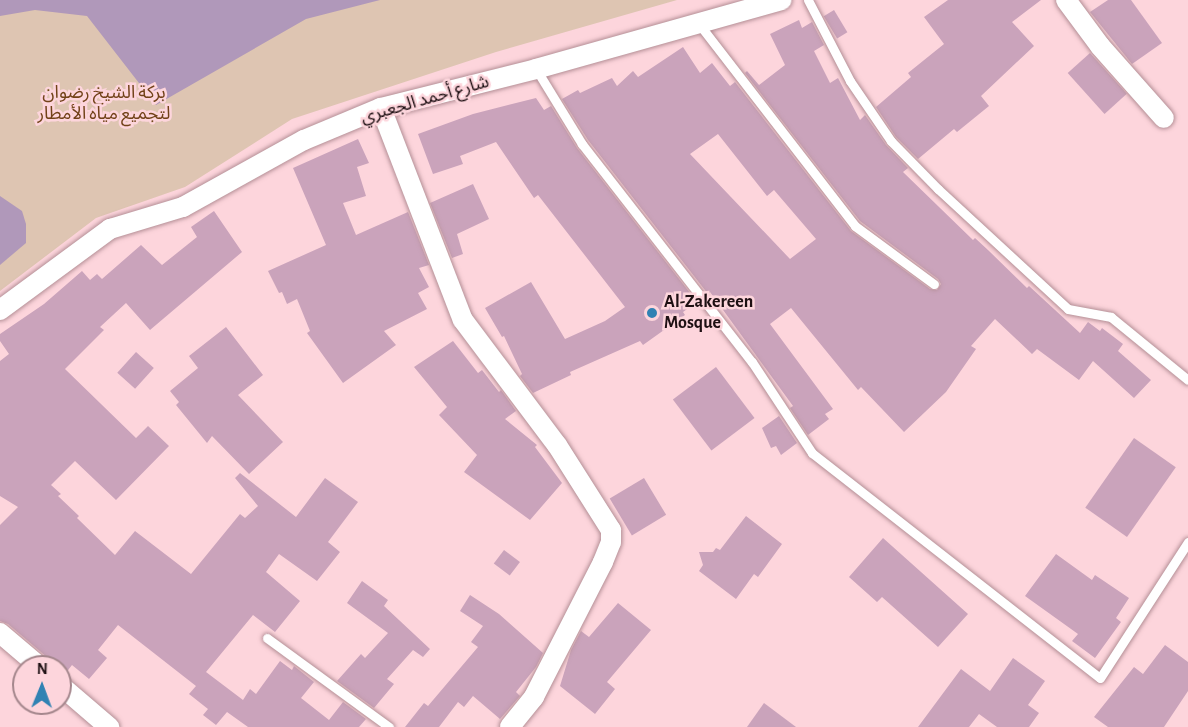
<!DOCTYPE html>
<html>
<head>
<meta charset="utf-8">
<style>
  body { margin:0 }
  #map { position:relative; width:1188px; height:727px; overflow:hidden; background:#fdd5dc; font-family:"Alegreya Sans","Noto Sans Arabic",sans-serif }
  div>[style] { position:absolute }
  .green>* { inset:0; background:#dec5b2 }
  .water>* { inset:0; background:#b098ba }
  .building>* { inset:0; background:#caa3bb; transform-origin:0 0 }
  .roads { filter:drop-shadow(0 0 2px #b48f96) drop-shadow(0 0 2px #b48f96) }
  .service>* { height:9px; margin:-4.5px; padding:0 4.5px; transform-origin:4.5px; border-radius:4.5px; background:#fff }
  .minor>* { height:20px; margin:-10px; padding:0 10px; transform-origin:10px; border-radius:10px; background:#fff }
  .dots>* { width:16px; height:16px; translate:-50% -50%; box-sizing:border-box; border:3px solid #fdd5dc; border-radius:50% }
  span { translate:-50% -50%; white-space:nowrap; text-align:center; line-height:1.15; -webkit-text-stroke:5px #fdd5dc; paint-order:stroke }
  .park-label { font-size:18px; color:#724219 }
  .street-label { font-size:18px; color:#1e1013 }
  .poi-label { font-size:18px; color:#1e1013; font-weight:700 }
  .left { translate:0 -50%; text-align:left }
  .north { position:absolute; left:12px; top:655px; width:60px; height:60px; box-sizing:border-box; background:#fdd5dc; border:2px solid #a4868c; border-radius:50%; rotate:1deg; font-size:16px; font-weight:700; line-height:24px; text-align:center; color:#1e1013 }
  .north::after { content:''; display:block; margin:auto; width:21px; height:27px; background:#3182b3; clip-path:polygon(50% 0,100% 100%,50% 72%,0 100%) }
</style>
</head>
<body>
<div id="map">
  <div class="green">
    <i style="clip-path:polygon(0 0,677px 0,496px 52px,292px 119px,185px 187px,96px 218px,0 291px)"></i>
  </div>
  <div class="water">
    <i style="clip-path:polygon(0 0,380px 0,306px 19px,156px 105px,87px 16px,35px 10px,0 16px)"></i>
    <i style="clip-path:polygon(0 196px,22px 211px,26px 224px,26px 243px,0 265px)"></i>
  </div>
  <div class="building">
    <i style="clip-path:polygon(948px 0,1041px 0,1012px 22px,1034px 46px,981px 96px,989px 106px,957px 132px,954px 129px,918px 159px,896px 137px,876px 107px,911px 77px,908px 73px,944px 44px,924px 17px)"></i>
    <i style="clip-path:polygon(1108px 0,1131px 0,1162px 43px,1132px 64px,1090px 12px)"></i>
    <i style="left:834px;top:10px;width:26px;height:12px;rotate:59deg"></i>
    <i style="clip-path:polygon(evenodd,799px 20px,802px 28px,812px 22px,824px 45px,814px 51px,830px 83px,838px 78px,860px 120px,865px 115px,886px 145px,908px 168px,903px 172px,973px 240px,975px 238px,988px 250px,1027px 288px,1029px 286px,1080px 333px,1088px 322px,1100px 331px,1102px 328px,1123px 344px,1118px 351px,1151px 380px,1134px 398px,1093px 361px,1079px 380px,1037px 349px,1032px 354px,995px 319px,971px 346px,976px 349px,946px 392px,904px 432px,861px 387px,858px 390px,791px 308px,770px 324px,833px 409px,825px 414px,829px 419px,808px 435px,790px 408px,793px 406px,710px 292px,708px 294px,588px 140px,562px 99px,578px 90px,580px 93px,612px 78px,617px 86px,633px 71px,638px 77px,683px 47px,700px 73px,712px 63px,730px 86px,735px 82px,851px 231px,930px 289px,937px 290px,941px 284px,938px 279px,860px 221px,745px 73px,747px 71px,759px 85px,785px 65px,770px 34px,799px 20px,718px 134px,767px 196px,774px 190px,816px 239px,790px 259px,690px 154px,718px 134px)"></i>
    <i style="left:1090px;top:53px;width:55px;height:30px;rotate:48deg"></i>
    <i style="clip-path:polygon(536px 98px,544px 110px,551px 106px,577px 148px,697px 302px,683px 312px,685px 315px,643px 345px,640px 341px,570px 372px,571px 375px,533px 393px,520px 376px,522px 374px,504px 336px,502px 337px,485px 308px,531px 282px,565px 339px,605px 321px,625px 307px,538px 195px,534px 198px,496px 142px,460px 156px,463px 164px,433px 174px,418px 134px,473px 114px)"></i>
    <i style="clip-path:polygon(358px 139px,369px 163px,357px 167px,366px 196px,343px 203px,356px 235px,408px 212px,429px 265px,419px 268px,429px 287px,418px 293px,427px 309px,384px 331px,396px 345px,343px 383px,307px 333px,310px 331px,297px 299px,287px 304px,282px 292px,279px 293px,268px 271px,326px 245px,293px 168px)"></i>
    <i style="clip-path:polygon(473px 184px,489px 219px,457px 234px,463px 254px,452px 258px,430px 203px)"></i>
    <i style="clip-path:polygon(214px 211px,242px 252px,150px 330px,126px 303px,100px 327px,104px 330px,65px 369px,136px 438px,148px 426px,169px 446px,116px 500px,75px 461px,51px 485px,61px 494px,58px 496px,79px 516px,77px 518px,115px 555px,135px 531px,191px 574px,240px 514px,245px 518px,258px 506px,235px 478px,240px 473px,296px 517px,325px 478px,358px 502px,328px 542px,340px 552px,317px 581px,279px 554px,266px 572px,300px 601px,275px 632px,253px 615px,206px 672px,243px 700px,250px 689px,256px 694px,280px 661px,292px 670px,294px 666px,314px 682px,301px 698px,329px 720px,343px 702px,366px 719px,359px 727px,248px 727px,227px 712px,216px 725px,203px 715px,208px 709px,189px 694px,196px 686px,118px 625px,98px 650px,107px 658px,89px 679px,72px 665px,65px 674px,60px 673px,60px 667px,52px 667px,48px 658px,8px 624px,0 621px,0 525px,18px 507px,0 496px,0 361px,9px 354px,0 341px,0 334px,44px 304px,82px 271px,90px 280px,97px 274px,102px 279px,141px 245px,162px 265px,197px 237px,191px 227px)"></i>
    <i style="clip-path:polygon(226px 327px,263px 375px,238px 395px,283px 442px,249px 474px,212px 436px,207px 443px,176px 405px,179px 402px,170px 391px,198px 368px,189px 356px)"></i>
    <i style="clip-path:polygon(453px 341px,478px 373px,482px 370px,499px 392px,501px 390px,516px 411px,505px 419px,537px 445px,535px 447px,562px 483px,530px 520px,464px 472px,477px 455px,439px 415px,447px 407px,414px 367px)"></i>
    <i style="left:136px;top:352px;width:24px;height:28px;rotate:42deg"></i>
    <i style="left:716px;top:367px;width:64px;height:54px;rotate:53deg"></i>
    <i style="clip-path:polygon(779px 416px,797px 443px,781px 455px,776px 446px,771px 448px,762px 428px)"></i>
    <i style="left:1134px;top:438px;width:51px;height:85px;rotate:35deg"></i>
    <i style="left:644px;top:478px;width:43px;height:40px;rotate:59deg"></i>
    <i style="clip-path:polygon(746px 516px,782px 544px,758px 577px,754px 574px,736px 599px,699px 571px,703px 565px,699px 552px,713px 552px,716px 548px,720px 550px)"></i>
    <i style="clip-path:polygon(883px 538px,968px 614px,938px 647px,882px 597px,877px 602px,849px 577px)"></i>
    <i style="left:504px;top:550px;width:20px;height:17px;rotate:37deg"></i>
    <i style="clip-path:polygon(1056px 554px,1092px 580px,1095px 575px,1129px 598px,1116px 618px,1121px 622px,1095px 658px,1072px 641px,1078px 634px,1025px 596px)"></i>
    <i style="clip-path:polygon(362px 581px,388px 600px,384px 606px,430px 649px,423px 657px,413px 650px,387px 679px,394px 684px,374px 708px,337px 681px,361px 654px,365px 658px,388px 633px,347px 603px)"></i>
    <i style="clip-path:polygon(470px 595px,499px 614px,543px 653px,536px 667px,516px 692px,520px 696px,500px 719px,473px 696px,464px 707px,458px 702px,439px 727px,405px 727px,424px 703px,428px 706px,478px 647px,471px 642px,483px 626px,460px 611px)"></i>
    <i style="clip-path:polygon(618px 603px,651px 630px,607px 682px,615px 689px,595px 714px,560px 686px,571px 650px,581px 631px,589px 637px)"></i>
    <i style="clip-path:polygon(1165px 645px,1188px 662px,1188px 691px,1164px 727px,1108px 727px,1094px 717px,1134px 667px,1143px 674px)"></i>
    <i style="clip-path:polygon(1013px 658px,1045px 681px,1028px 705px,1039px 713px,1029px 727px,997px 727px,979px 714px,969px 727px,918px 727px,961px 669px,990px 691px)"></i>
    <i style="clip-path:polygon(764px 703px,796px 727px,747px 727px)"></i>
  </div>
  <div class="roads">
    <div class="service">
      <i style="left:808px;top:0;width:91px;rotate:62.6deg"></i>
      <i style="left:850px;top:81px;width:73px;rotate:55.7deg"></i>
      <i style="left:891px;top:141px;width:67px;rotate:45.6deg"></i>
      <i style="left:938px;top:189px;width:177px;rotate:42.7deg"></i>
      <i style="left:1068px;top:309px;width:44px;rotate:10.5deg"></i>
      <i style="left:1111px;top:317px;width:99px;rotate:39.3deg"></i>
      <i style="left:699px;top:24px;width:255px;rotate:52.3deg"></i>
      <i style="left:855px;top:226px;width:98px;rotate:36.3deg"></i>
      <i style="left:536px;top:69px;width:88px;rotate:58.5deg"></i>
      <i style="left:582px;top:144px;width:276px;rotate:52.1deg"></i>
      <i style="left:752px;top:362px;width:109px;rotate:56.6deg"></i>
      <i style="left:812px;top:453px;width:365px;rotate:38deg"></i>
      <i style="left:1100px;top:678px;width:162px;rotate:-57.1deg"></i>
      <i style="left:267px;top:638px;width:151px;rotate:36.1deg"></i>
    </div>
    <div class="minor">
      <i style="left:1066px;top:0;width:57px;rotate:53.5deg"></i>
      <i style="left:1100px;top:46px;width:96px;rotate:48.4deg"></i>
      <i style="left:381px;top:108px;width:227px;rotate:68.9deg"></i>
      <i style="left:463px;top:320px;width:156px;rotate:53.1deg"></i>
      <i style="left:557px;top:445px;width:101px;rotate:57.6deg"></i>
      <i style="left:611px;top:530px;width:12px;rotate:90deg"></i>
      <i style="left:611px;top:542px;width:22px;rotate:112deg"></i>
      <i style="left:603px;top:562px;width:152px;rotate:117.1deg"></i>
      <i style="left:534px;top:697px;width:38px;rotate:129deg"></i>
      <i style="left:0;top:310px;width:137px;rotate:-36.4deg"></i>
      <i style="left:110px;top:229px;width:76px;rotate:-16.8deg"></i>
      <i style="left:183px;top:207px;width:138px;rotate:-29deg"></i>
      <i style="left:304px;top:140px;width:83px;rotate:-22.6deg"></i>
      <i style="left:381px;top:108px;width:160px;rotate:-14.1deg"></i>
      <i style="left:536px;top:69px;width:255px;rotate:-15.7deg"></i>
      <i style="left:0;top:633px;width:52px;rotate:40.4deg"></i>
      <i style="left:60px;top:685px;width:65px;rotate:40.6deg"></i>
    </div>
  </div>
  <div class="dots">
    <i style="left:652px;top:313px;background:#3182b3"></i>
  </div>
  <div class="park-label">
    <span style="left:104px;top:104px">بركة الشيخ رضوان<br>لتجميع مياه الأمطار</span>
  </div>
  <div class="street-label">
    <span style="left:425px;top:100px;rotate:-16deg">شارع أحمد الجعبري</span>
  </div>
  <div class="poi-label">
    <span class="left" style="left:664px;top:313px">Al-Zakereen<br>Mosque</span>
  </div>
  <div class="north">N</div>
</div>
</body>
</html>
